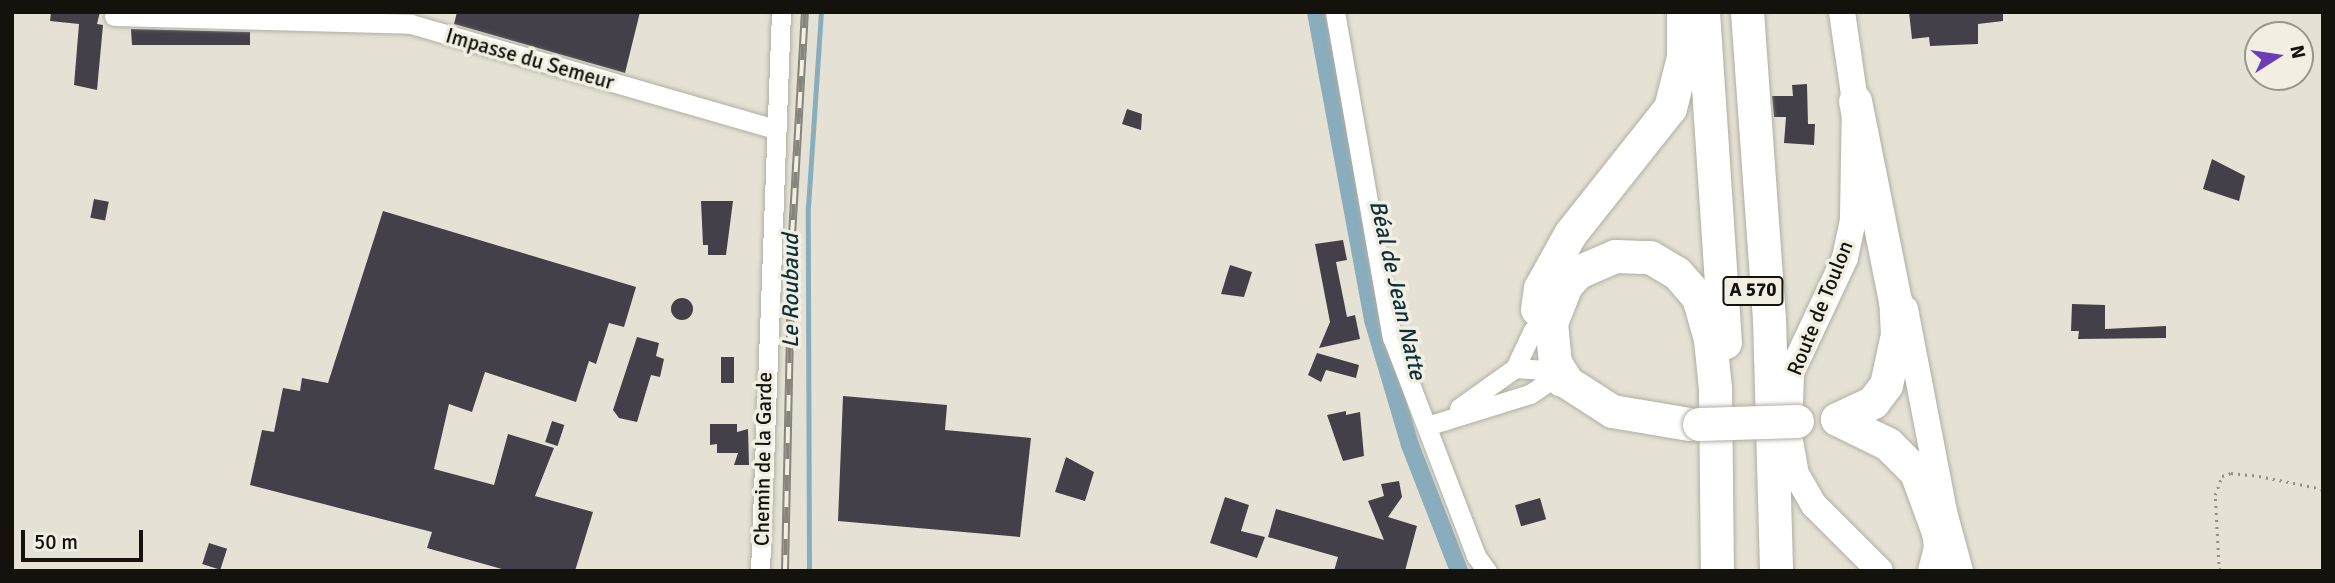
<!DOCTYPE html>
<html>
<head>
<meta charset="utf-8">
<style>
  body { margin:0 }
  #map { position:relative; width:2335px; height:583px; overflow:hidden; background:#e5e2d5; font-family:Signika,sans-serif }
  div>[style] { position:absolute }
  .stream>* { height:5px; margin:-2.5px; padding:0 2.5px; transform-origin:2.5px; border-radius:2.5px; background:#89adbd }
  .canal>* { height:18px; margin:-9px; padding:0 9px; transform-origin:9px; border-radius:9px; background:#89adbd }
  .building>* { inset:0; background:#444049; transform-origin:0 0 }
  .round { border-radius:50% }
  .path>* { height:2.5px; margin-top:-1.25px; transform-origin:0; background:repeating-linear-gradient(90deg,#929086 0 2px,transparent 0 7px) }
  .roads { filter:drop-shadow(0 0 2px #b1aea2) drop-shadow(0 0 2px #b1aea2) }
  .minor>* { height:19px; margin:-9.5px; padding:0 9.5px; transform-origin:9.5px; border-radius:9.5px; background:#fff }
  .secondary>* { height:26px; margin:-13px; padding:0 13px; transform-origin:13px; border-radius:13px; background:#fff }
  .motorway>* { height:33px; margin:-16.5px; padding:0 16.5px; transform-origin:16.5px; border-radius:16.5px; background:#fff }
  .rail>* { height:8px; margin-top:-4px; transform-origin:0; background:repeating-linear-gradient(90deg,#f2efe2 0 16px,#86847b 0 32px); box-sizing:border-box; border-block:2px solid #86847b }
  .bridges { filter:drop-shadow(0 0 2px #b1aea2) drop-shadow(0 0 2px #b1aea2) }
  .motorway-bridge>* { height:33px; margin:-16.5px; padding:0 16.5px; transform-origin:16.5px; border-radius:16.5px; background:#fff }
  span { translate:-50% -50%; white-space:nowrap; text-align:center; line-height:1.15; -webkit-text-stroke:7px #f2efe2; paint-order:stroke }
  .shield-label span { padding:2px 5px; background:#f2efe2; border:2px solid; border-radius:5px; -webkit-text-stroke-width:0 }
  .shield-label { font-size:19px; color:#13120d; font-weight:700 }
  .street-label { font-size:21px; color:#13120d }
  .water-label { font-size:23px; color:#0c2f3c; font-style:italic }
  .frame { position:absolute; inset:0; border:14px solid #13120d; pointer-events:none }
  .north { position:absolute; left:2244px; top:21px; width:70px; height:70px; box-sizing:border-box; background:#f2efe2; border:2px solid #99978d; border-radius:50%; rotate:78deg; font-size:19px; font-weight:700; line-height:28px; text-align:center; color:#13120d }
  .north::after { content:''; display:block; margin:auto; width:24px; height:32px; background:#6b3eb5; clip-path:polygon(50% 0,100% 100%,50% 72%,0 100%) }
  .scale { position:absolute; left:21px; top:530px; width:122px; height:32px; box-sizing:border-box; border:4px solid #13120d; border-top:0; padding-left:9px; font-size:21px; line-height:24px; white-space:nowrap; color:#13120d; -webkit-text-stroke:5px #f2efe2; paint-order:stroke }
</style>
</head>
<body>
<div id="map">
  <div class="stream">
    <i style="left:809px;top:571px;width:364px;rotate:-90.2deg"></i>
    <i style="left:808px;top:207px;width:195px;rotate:-86.2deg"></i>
  </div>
  <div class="canal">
    <i style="left:1316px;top:12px;width:313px;rotate:79.5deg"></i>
    <i style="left:1373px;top:320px;width:130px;rotate:73.5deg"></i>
    <i style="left:1410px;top:445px;width:135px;rotate:68.7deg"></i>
  </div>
  <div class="building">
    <i style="clip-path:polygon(51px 12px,100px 12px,97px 24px,103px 25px,97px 90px,74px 85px,79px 24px,50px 21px)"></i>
    <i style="clip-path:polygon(457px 12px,640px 12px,625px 73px,454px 24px)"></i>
    <i style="clip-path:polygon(1909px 12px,2003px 12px,2003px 21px,1978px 24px,1978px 44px,1930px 46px,1929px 37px,1912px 39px)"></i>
    <i style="clip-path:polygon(131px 29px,250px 32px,250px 45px,132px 45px)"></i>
    <i style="clip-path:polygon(1807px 84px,1808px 124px,1815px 124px,1814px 145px,1784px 143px,1786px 117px,1774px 117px,1772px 96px,1793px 96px,1792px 85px)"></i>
    <i style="clip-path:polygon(1127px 109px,1142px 114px,1141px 130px,1122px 124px)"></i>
    <i style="clip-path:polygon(2212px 159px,2245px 176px,2239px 201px,2203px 189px)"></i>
    <i style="left:94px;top:199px;width:15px;height:19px;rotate:11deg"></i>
    <i style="clip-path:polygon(701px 201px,733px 201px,726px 255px,708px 255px,708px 245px,703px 245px)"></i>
    <i style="clip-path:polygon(383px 211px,636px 287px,624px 327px,609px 323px,596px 364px,589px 361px,576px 402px,485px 372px,472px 412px,449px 404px,434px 469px,494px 485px,508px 434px,554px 448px,535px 496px,593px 512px,575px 571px,509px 571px,427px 548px,432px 532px,250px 485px,262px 430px,274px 432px,283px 388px,300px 391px,302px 378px,328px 383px)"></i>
    <i style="clip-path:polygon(1343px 240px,1347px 260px,1336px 262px,1347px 317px,1355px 315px,1360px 339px,1319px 348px,1330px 322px,1315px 244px)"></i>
    <i style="clip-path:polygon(1230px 265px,1252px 272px,1244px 297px,1221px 294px)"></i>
    <i class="round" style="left:671px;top:298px;width:22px;height:22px"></i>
    <i style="clip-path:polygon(2072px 304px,2105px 305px,2105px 329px,2166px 326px,2166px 338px,2078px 339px,2079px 331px,2071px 331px)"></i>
    <i style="clip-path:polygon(637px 337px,659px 343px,656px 356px,664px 359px,660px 377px,651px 375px,637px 422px,619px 418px,613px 410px)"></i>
    <i style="clip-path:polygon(1317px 353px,1359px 365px,1356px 378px,1326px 370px,1321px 382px,1308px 375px)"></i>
    <i style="left:721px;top:357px;width:13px;height:26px"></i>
    <i style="clip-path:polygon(843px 396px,947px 405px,945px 430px,1031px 438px,1020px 537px,838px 521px)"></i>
    <i style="clip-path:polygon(1346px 411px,1346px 415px,1360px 412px,1364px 456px,1343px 461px,1327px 415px)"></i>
    <i style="left:552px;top:421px;width:13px;height:22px;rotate:18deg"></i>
    <i style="clip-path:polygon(710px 424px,737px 424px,737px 432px,748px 429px,749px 465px,734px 465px,738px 453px,717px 453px,717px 444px,710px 445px)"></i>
    <i style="clip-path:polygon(1066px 457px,1094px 472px,1085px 501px,1055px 492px)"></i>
    <i style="clip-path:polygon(1399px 481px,1402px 497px,1388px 517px,1417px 526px,1405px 571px,1334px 571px,1338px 557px,1268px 537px,1276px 509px,1384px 540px,1368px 501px,1384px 496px,1381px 484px)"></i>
    <i style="clip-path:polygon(1225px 497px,1249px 505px,1241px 531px,1265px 537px,1257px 558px,1210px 543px)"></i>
    <i style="left:1540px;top:498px;width:22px;height:26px;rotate:74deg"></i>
    <i style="left:209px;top:543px;width:19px;height:22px;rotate:18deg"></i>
  </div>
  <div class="path">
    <i style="left:2219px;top:569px;width:9px;rotate:13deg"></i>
    <i style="left:2219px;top:571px;width:76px;rotate:-93deg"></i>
    <i style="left:2215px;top:495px;width:20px;rotate:-70deg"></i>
    <i style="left:2222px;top:476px;width:9px;rotate:-18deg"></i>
    <i style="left:2231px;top:473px;width:28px;rotate:6deg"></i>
    <i style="left:2259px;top:476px;width:65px;rotate:11.5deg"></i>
  </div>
  <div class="roads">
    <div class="minor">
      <i style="left:1335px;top:12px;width:330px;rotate:80.1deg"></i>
      <i style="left:1392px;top:337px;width:235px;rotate:69deg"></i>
      <i style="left:1476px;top:556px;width:19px;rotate:54deg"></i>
      <i style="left:114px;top:16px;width:297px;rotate:1.5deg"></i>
      <i style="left:411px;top:24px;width:378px;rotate:16.1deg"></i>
      <i style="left:1515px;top:368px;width:30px;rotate:4deg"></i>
      <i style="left:1545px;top:370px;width:21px;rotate:51deg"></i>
      <i style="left:1459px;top:408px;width:69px;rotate:-35.5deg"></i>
      <i style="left:1515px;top:368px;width:42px;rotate:-64.7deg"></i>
      <i style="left:1427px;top:426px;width:108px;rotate:-17.3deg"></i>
      <i style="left:1530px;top:394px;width:22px;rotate:-34deg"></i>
      <i style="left:1548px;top:382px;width:20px;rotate:-70deg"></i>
      <i style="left:760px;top:571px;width:559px;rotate:-87.85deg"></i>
    </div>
    <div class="secondary">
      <i style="left:1842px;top:12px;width:90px;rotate:81.7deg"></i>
      <i style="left:1855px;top:101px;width:119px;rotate:91deg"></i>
      <i style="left:1853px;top:220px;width:39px;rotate:102deg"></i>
      <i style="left:1845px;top:258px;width:127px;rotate:115.2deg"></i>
      <i style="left:1791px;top:373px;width:62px;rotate:91.8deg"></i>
      <i style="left:1789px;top:435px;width:40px;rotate:80deg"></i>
      <i style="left:1796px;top:474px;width:36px;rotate:60deg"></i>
      <i style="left:1814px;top:505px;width:93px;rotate:45deg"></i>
      <i style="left:1905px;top:309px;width:207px;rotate:79.1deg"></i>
      <i style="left:1944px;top:512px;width:61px;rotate:74.8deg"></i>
    </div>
    <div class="motorway">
      <i style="left:1703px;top:12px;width:331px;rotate:86.2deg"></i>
      <i style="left:1747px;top:12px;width:307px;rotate:85.9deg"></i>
      <i style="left:1769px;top:318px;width:253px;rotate:88.4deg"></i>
      <i style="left:1537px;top:309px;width:21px;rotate:-82deg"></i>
      <i style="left:1540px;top:288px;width:62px;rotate:-60.9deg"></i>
      <i style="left:1570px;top:234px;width:161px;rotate:-51.6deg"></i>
      <i style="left:1670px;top:108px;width:53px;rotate:-75.7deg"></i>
      <i style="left:1683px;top:57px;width:45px;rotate:-90deg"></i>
      <i style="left:1837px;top:419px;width:40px;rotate:-25deg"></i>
      <i style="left:1873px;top:402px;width:21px;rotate:-53deg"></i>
      <i style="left:1886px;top:385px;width:52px;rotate:-77.8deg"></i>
      <i style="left:1897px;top:334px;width:33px;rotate:-93deg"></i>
      <i style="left:1895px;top:301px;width:204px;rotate:-101.3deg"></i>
      <i style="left:1837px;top:419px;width:57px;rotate:26.1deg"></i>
      <i style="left:1888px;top:444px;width:40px;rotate:45deg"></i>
      <i style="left:1916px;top:472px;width:64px;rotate:69.9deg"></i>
      <i style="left:1938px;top:532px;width:15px;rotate:82deg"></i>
      <i style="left:1940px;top:547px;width:25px;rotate:104deg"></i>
      <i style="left:1689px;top:424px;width:78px;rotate:-170.4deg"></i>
      <i style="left:1612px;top:411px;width:54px;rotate:-147.2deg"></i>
      <i style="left:1567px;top:382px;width:22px;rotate:-122deg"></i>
      <i style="left:1555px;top:363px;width:40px;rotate:-95.7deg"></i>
      <i style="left:1551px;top:323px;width:41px;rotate:-68.5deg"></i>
      <i style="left:1566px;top:285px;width:18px;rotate:-47deg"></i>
      <i style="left:1578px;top:272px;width:40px;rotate:-23.4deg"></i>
      <i style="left:1615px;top:256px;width:35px;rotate:2deg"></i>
      <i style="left:1650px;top:257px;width:31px;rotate:31deg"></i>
      <i style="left:1677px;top:273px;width:32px;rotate:49deg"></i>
      <i style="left:1698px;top:297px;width:44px;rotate:74.1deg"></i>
      <i style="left:1710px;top:339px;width:49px;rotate:84.2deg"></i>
      <i style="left:1715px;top:388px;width:183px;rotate:89.4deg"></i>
    </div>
  </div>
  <div class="rail">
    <i style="left:785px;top:571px;width:335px;rotate:-88.8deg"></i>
    <i style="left:792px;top:236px;width:224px;rotate:-86.7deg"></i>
  </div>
  <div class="bridges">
    <div class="motorway-bridge">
      <i style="left:1699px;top:424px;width:98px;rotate:-1.8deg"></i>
    </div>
  </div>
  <div class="shield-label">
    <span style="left:1753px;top:291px">A 570</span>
  </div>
  <div class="street-label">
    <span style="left:530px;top:59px;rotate:16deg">Impasse du Semeur</span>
    <span style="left:1820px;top:308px;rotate:-68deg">Route de Toulon</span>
    <span style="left:763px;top:459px;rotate:-89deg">Chemin de la Garde</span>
  </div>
  <div class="water-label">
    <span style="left:1397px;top:290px;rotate:77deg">Béal de Jean Natte</span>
    <span style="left:791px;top:291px;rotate:-90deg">Le Roubaud</span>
  </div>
  <div class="frame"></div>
  <div class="north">N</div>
  <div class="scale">50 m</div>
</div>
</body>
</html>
